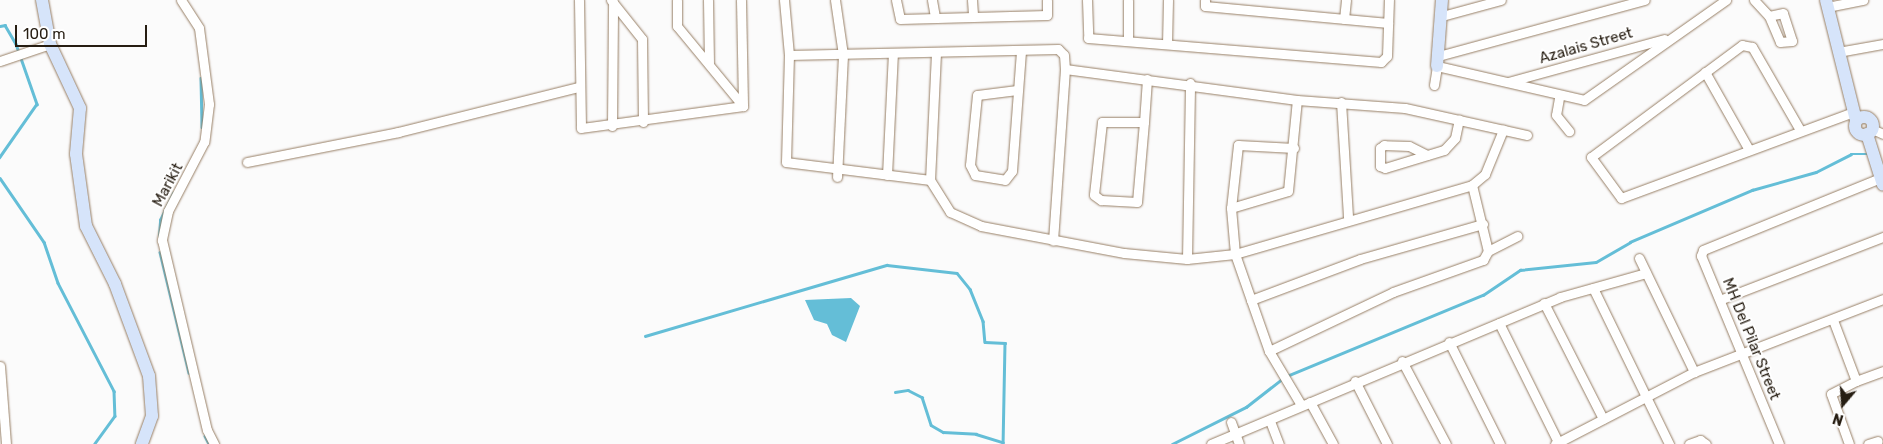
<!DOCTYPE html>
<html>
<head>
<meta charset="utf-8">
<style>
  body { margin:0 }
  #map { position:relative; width:1883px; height:444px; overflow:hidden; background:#fbfbfb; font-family:Rubik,sans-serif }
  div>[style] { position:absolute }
  .water>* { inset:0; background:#64bed7 }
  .stream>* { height:2.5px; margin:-1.25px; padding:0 1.25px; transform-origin:1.25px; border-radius:1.25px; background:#64bed7 }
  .roads { filter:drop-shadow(0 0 1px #977f65) drop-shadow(0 0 1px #977f65) }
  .street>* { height:9px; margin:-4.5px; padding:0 4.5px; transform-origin:4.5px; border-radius:4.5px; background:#fff }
  .secondary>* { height:12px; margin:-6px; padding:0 6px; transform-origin:6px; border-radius:6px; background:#d6e4fa }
  .secondary>.ring { margin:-6px; padding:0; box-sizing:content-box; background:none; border:12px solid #d6e4fa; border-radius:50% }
  span { translate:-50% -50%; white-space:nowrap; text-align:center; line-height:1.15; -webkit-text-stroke:4px #fff; paint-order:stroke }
  .street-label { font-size:15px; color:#261d12 }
  .north { position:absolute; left:1818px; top:379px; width:50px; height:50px; -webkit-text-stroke:4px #fff; paint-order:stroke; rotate:198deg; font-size:14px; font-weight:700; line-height:20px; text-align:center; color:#261d12 }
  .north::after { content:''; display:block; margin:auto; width:18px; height:22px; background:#261d12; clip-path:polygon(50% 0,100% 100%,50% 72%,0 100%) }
  .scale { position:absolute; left:15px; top:25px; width:132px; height:22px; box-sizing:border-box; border:2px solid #261d12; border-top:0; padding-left:6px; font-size:15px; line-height:18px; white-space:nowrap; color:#261d12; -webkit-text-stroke:4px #fff; paint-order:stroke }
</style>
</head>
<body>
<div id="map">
  <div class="water">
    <i style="clip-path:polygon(851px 298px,860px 306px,846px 342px,832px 335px,827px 324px,814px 320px,805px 300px)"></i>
  </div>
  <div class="stream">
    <i style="left:0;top:26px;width:5px;rotate:-11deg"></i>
    <i style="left:5px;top:25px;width:22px;rotate:60deg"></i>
    <i style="left:16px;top:44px;width:64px;rotate:70.7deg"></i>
    <i style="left:37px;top:104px;width:65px;rotate:124.9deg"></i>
    <i style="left:201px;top:78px;width:49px;rotate:88.8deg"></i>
    <i style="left:0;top:178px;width:78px;rotate:55.5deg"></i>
    <i style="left:44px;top:242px;width:43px;rotate:71.1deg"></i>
    <i style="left:58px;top:283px;width:122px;rotate:62.6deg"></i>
    <i style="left:114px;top:391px;width:25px;rotate:88deg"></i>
    <i style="left:115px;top:416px;width:34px;rotate:126deg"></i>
    <i style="left:159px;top:236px;width:16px;rotate:-86deg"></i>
    <i style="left:160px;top:220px;width:30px;rotate:-64deg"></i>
    <i style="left:160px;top:252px;width:124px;rotate:76.5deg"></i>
    <i style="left:645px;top:336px;width:252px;rotate:-16.4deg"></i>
    <i style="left:887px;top:265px;width:70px;rotate:6.5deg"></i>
    <i style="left:957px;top:273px;width:21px;rotate:51deg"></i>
    <i style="left:970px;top:289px;width:35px;rotate:68deg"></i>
    <i style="left:983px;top:321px;width:21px;rotate:85deg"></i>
    <i style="left:985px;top:342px;width:20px;rotate:3deg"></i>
    <i style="left:1005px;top:343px;width:101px;rotate:91.1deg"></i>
    <i style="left:1287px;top:376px;width:212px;rotate:-22.5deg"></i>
    <i style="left:1483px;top:295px;width:45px;rotate:-34deg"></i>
    <i style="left:1520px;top:270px;width:76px;rotate:-6deg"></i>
    <i style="left:1596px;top:262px;width:39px;rotate:-30deg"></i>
    <i style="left:1630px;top:242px;width:133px;rotate:-23.1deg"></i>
    <i style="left:1752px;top:190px;width:66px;rotate:-15.7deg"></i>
    <i style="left:1816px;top:172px;width:39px;rotate:-27deg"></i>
    <i style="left:1851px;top:154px;width:17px"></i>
    <i style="left:895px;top:392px;width:13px;rotate:-9deg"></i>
    <i style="left:908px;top:390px;width:16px;rotate:27deg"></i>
    <i style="left:922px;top:397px;width:29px;rotate:72deg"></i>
    <i style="left:931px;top:425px;width:14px;rotate:30deg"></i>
    <i style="left:943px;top:432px;width:33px;rotate:3deg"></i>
    <i style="left:976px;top:434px;width:28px;rotate:17deg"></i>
    <i style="left:205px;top:436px;width:9px;rotate:63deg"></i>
    <i style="left:1172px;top:444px;width:83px;rotate:-26.6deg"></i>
    <i style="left:1246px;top:407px;width:46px;rotate:-37.9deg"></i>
  </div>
  <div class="roads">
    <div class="street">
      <i style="left:181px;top:0;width:33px;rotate:57deg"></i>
      <i style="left:199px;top:28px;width:77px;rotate:82.5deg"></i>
      <i style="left:209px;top:104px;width:38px;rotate:97deg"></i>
      <i style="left:204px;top:142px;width:78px;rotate:117.6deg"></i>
      <i style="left:168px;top:211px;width:30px;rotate:102deg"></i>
      <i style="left:162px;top:240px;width:195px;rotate:76.7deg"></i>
      <i style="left:207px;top:430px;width:16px;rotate:63deg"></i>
      <i style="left:579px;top:0;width:128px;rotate:89.1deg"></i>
      <i style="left:581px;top:128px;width:163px;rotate:-7.7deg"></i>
      <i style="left:611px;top:0;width:50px;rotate:51.5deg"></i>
      <i style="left:642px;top:39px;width:83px;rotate:89.3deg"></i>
      <i style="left:677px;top:0;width:26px;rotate:90deg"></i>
      <i style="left:677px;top:26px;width:104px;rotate:50.5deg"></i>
      <i style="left:708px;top:0;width:64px;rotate:89.1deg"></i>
      <i style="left:741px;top:0;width:106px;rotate:88.9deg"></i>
      <i style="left:784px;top:0;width:55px;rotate:84.8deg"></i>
      <i style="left:789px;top:55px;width:107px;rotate:91.6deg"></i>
      <i style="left:786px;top:162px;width:145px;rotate:7.1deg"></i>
      <i style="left:835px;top:0;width:56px;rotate:81.7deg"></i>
      <i style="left:843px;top:55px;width:122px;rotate:92.8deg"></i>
      <i style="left:896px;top:0;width:19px;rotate:78deg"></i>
      <i style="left:900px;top:19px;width:147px;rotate:-1.6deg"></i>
      <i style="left:1047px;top:15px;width:15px;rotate:-90deg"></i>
      <i style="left:932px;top:0;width:17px;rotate:80deg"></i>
      <i style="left:972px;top:0;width:15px;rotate:86deg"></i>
      <i style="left:1087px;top:0;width:38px;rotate:88deg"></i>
      <i style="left:1088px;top:38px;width:294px;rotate:4.7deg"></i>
      <i style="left:1381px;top:62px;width:8px;rotate:-45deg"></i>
      <i style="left:1387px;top:56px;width:56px;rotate:-88deg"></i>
      <i style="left:1128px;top:0;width:40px;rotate:90deg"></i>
      <i style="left:1205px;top:0;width:6px;rotate:90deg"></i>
      <i style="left:1205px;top:6px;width:184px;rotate:5.3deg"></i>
      <i style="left:1754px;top:0;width:22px;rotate:47deg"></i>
      <i style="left:1769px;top:16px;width:28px;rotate:67deg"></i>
      <i style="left:1780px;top:42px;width:12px;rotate:-5deg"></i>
      <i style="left:1792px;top:41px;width:29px;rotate:-108deg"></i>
      <i style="left:1783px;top:13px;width:14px;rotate:168deg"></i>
      <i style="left:1827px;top:7px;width:37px;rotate:-11deg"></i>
      <i style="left:1442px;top:16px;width:61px;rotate:-15.2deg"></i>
      <i style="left:1344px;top:19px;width:19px;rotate:-84deg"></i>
      <i style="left:1167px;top:44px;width:44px;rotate:-88.7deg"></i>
      <i style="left:1838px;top:52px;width:46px;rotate:-10.1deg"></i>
      <i style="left:936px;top:53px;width:127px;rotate:92.7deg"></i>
      <i style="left:930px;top:180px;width:38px;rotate:58deg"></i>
      <i style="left:950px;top:212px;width:34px;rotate:24deg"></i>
      <i style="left:981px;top:226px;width:146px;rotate:10.7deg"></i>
      <i style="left:1124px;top:253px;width:63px;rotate:5.4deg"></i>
      <i style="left:1187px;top:259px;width:48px;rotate:-5.9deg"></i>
      <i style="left:1235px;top:254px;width:247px;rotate:-16.2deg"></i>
      <i style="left:1472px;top:185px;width:17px;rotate:-40deg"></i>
      <i style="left:1485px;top:174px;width:48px;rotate:-67.8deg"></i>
      <i style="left:789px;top:55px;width:269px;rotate:-1.3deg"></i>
      <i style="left:1058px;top:49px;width:8px;rotate:45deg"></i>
      <i style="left:1064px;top:55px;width:14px;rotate:86deg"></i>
      <i style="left:1065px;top:69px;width:172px;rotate:94deg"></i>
      <i style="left:1442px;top:55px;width:210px;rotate:-15.2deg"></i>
      <i style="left:0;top:61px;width:53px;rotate:-18.8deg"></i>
      <i style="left:1065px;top:69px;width:234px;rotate:7.6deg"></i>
      <i style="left:1297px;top:100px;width:108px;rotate:4.2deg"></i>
      <i style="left:1405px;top:108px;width:125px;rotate:12.5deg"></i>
      <i style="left:1705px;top:72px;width:87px;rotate:60.5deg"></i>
      <i style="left:1508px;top:82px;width:162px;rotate:-15.4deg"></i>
      <i style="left:1434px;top:85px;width:19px;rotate:-81deg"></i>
      <i style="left:1437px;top:66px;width:151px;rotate:13deg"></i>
      <i style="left:1584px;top:100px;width:174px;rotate:-35.2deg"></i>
      <i style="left:1017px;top:90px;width:40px;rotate:172.9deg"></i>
      <i style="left:977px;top:95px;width:70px;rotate:95.7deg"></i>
      <i style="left:970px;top:165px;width:11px;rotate:63deg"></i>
      <i style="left:975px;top:175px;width:30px;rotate:9deg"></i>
      <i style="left:1005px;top:180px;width:11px;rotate:-52deg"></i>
      <i style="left:1012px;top:171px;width:120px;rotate:-85.7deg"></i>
      <i style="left:1559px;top:98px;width:17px;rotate:100deg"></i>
      <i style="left:1556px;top:115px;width:21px;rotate:51deg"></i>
      <i style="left:1341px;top:102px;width:116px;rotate:86.5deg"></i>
      <i style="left:1144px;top:122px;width:42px;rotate:180deg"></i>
      <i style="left:1102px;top:122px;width:73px;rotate:96.3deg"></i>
      <i style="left:1094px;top:195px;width:9px;rotate:36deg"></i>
      <i style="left:1101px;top:200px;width:36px;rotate:3deg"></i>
      <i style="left:1137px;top:202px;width:80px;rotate:-85deg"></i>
      <i style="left:1144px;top:122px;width:43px;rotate:-86deg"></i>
      <i style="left:612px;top:126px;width:124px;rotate:-89.5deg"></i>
      <i style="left:1872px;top:129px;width:12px;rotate:24deg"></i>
      <i style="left:1800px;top:130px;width:96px;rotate:-120deg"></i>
      <i style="left:1752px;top:47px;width:10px;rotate:-169deg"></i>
      <i style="left:1742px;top:45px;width:188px;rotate:143.4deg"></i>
      <i style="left:1591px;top:157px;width:51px;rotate:53.8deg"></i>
      <i style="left:1621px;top:198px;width:247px;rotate:-20.3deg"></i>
      <i style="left:1294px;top:148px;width:56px;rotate:-176.9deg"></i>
      <i style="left:1238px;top:145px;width:63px;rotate:96.3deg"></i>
      <i style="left:1231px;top:208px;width:46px;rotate:85deg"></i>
      <i style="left:1235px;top:254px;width:49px;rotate:70.8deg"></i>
      <i style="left:1251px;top:300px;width:54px;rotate:70.6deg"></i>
      <i style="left:1269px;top:351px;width:63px;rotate:59.3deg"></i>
      <i style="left:1427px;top:155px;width:20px;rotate:-153deg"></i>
      <i style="left:1409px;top:146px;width:25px;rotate:-178deg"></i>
      <i style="left:1384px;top:145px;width:5px;rotate:143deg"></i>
      <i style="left:1380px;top:148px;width:18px;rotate:90deg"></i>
      <i style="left:1380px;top:166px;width:5px;rotate:22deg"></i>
      <i style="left:1385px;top:168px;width:62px;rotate:-17deg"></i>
      <i style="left:1444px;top:150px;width:16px;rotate:-47deg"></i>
      <i style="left:1455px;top:138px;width:19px;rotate:-78deg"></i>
      <i style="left:247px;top:162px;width:154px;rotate:-11.2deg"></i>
      <i style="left:398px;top:132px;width:187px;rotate:-14deg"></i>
      <i style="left:887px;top:175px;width:121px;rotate:-87.2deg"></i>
      <i style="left:1472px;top:185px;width:68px;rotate:76.4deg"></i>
      <i style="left:1231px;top:208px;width:59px;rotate:-16.6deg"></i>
      <i style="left:1288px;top:191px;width:91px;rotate:-84.4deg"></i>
      <i style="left:1639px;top:258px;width:127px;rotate:64.2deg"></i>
      <i style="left:1187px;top:259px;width:176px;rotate:-89deg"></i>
      <i style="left:1593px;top:288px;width:174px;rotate:64deg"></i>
      <i style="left:1722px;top:299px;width:173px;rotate:-21.1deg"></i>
      <i style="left:1251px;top:300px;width:116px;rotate:-20.6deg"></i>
      <i style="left:1360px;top:259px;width:128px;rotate:-15.9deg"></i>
      <i style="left:1544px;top:303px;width:130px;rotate:63deg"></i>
      <i style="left:1833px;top:320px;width:65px;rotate:69.3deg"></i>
      <i style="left:1856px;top:381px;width:28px;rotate:153deg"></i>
      <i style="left:1831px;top:394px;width:53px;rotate:70.2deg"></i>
      <i style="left:1499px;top:323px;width:133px;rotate:63.6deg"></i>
      <i style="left:1449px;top:342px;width:114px;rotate:63.4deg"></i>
      <i style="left:1269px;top:351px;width:137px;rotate:-25.4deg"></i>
      <i style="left:1393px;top:292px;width:96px;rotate:-19.6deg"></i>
      <i style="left:1483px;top:260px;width:10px;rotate:-61deg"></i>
      <i style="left:1488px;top:251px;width:33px;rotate:-27deg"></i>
      <i style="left:1402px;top:361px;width:94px;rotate:62.1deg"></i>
      <i style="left:0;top:366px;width:78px;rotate:85.6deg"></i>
      <i style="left:1355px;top:381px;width:71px;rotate:63.1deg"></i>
      <i style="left:1856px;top:381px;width:29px;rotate:-20deg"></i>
      <i style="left:1310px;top:402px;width:48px;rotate:61.3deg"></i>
      <i style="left:1270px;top:421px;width:25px;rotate:69deg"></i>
      <i style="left:1231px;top:422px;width:23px;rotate:70deg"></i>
      <i style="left:1211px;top:444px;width:379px;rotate:-22.8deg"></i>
      <i style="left:1560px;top:297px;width:89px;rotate:-15.6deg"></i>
      <i style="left:1555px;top:444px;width:157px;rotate:-27.4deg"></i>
      <i style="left:1694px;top:372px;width:203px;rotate:-21.1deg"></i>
      <i style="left:1689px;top:444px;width:12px;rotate:-20deg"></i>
      <i style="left:1700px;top:440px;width:7px;rotate:34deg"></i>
      <i style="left:1779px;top:444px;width:204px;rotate:-112.5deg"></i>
      <i style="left:1701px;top:256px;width:6px;rotate:-72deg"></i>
      <i style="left:1703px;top:250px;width:194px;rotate:-22.1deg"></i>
      <i style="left:1868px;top:444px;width:10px;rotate:-17deg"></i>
    </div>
    <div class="secondary">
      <i style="left:42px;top:0;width:45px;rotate:79.7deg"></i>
      <i style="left:50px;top:44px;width:71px;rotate:64.9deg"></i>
      <i style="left:80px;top:108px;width:46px;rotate:95deg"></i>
      <i style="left:76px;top:154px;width:73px;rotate:82.1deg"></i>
      <i style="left:86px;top:226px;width:65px;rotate:63.4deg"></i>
      <i style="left:115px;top:284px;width:98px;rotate:69.7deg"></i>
      <i style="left:149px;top:376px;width:40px;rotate:85.7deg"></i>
      <i style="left:152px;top:416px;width:30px;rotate:110deg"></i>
      <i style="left:1826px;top:0;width:124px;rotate:76deg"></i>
      <i style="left:1437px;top:66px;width:66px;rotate:-85.7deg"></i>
      <i class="ring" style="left:1855px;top:117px;width:6px;height:6px"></i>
      <i style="left:1867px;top:134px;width:53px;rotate:72.6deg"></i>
    </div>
  </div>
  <div class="street-label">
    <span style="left:1586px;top:46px;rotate:-16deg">Azalais Street</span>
    <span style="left:168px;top:185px;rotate:-62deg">Marikit</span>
    <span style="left:1751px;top:339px;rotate:68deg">MH Del Pilar Street</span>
  </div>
  <div class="north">N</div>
  <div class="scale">100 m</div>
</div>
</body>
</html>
